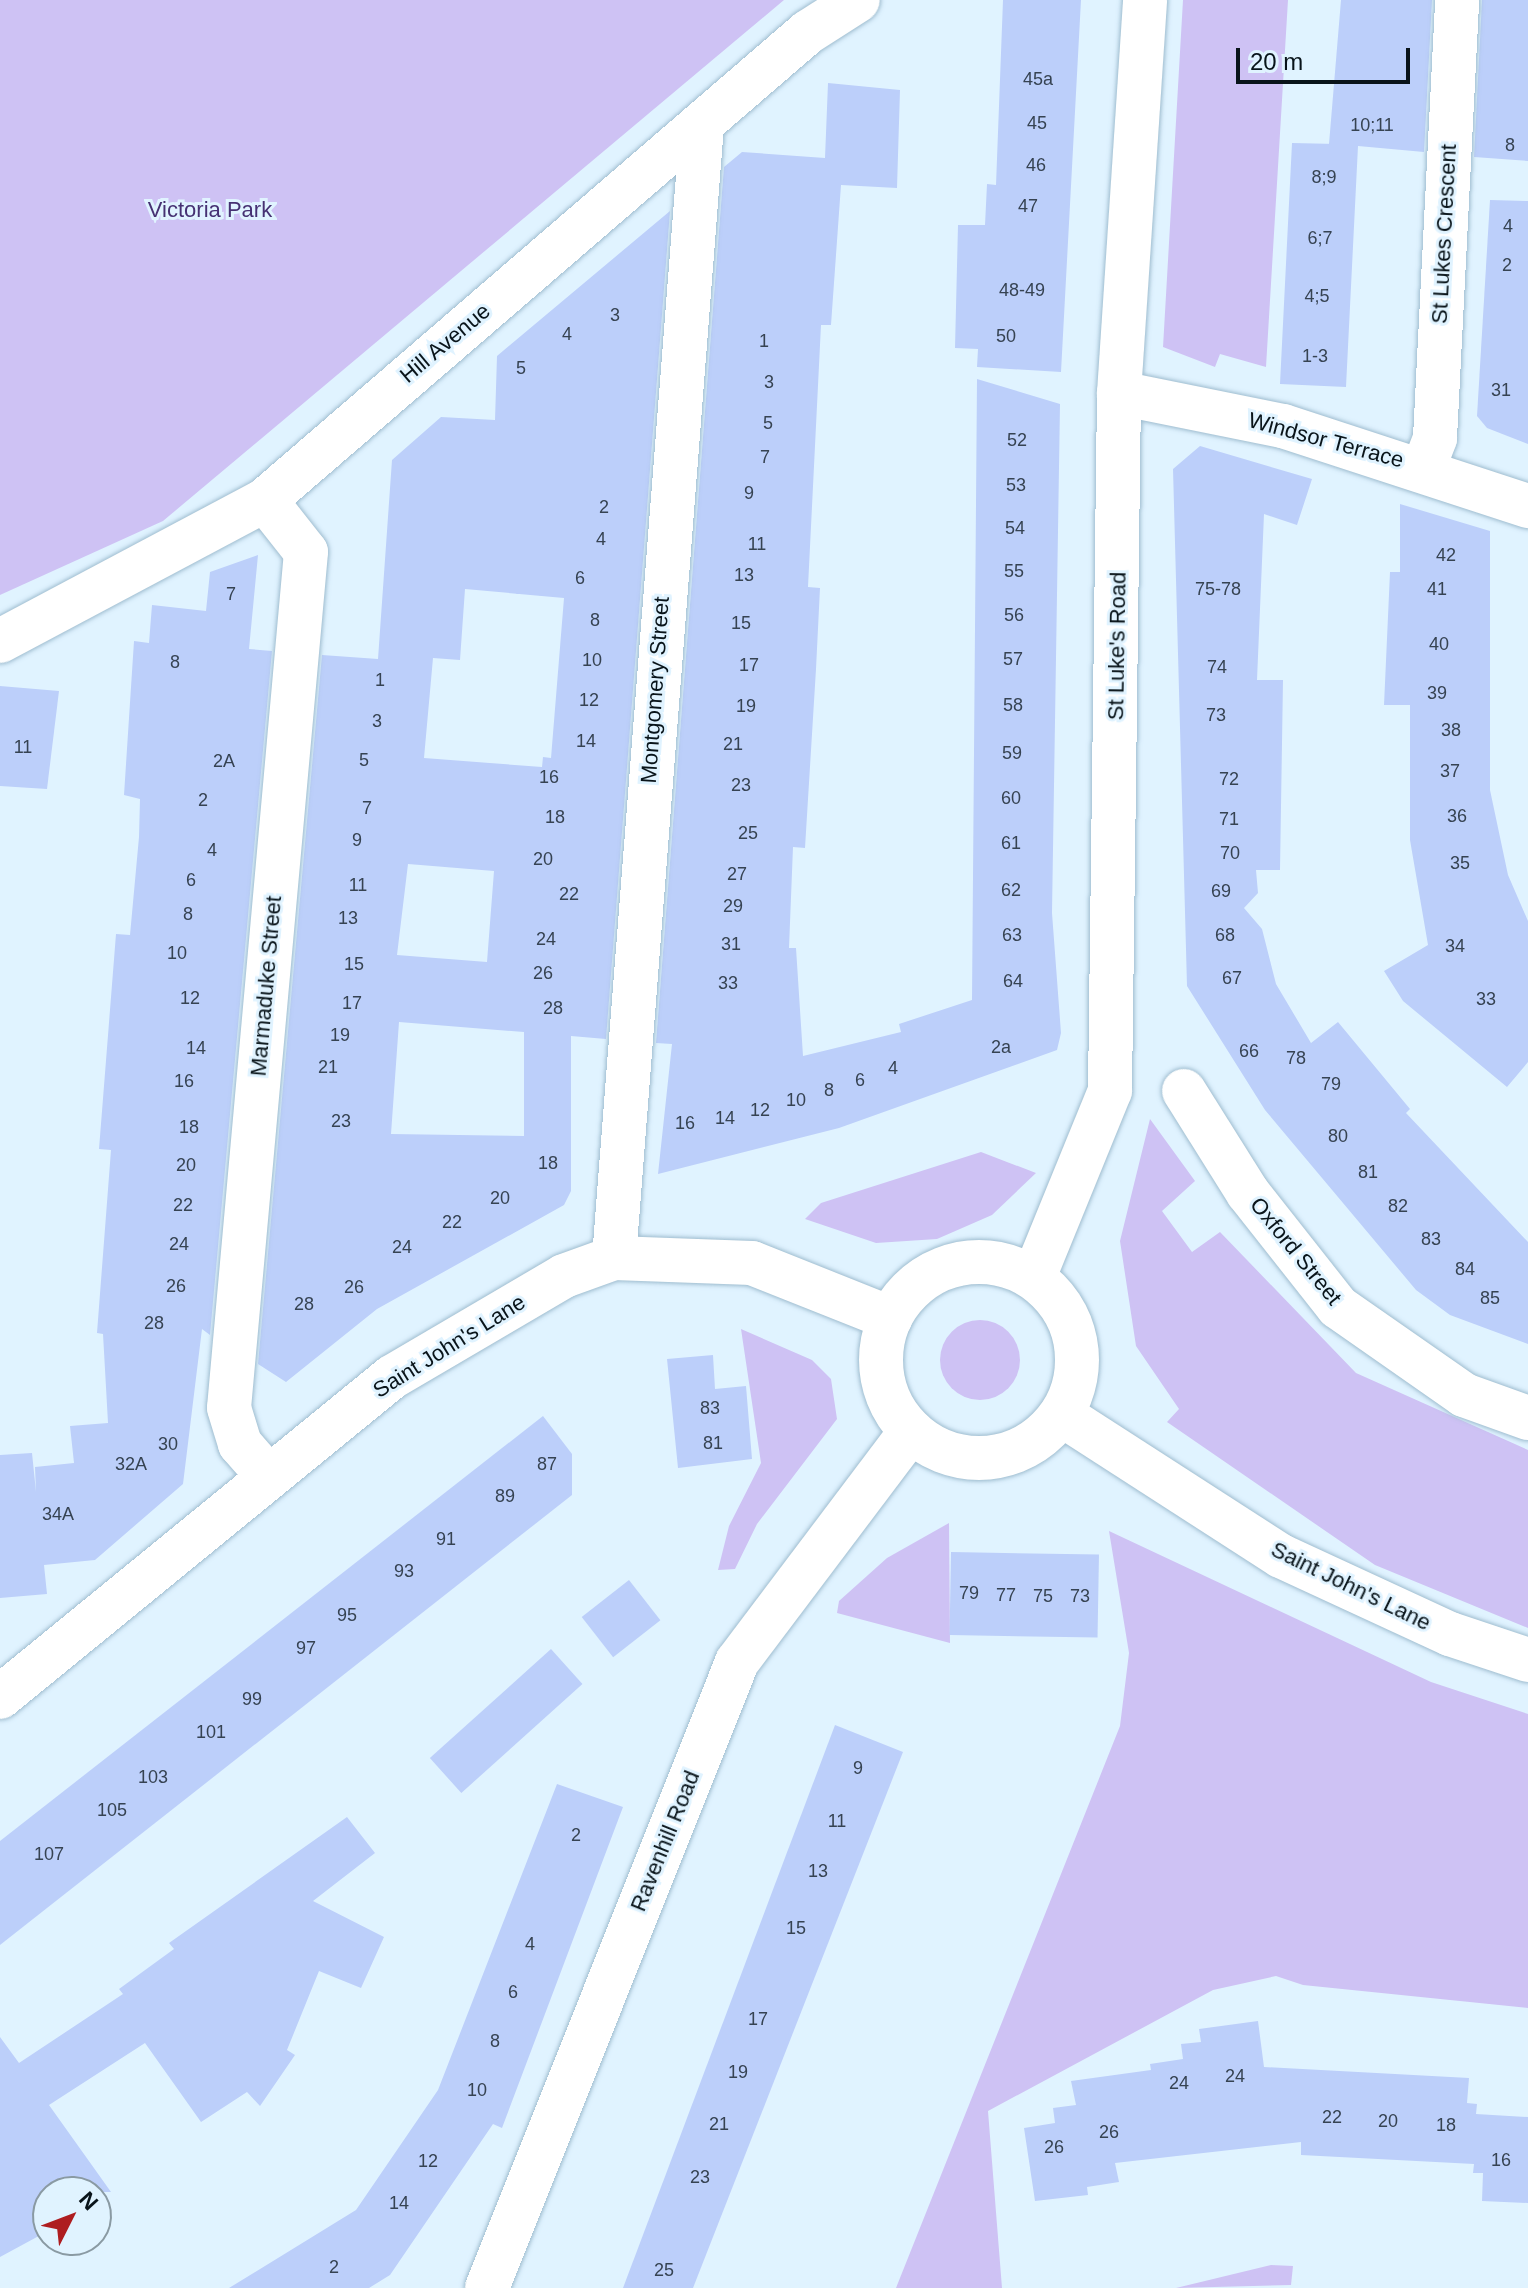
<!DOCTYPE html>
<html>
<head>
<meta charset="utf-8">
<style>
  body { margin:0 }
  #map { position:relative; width:1528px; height:2288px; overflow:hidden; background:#e0f3ff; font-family:Helvetica,sans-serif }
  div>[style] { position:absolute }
  .green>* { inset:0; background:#cec2f4 }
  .round { border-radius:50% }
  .building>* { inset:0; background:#bccffa; transform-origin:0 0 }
  .roads { filter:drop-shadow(0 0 2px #9fbdd0) drop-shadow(0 0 2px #9fbdd0) }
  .minor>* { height:44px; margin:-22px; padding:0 22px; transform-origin:22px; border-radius:22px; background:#fff }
  .minor>.ring { margin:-22px; padding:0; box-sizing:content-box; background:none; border:44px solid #fff; border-radius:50% }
  span { translate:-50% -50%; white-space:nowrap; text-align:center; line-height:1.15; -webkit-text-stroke:6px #e0f3ff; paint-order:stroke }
  .number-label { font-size:18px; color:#364352 }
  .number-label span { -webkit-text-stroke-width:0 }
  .park-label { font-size:22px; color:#463173 }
  .street-label { font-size:22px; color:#09141a }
  .north { position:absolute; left:32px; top:2176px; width:80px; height:80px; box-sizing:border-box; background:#e0f3ff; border:2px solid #8a9aa3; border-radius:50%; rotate:48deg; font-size:22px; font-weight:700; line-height:32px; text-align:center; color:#09141a }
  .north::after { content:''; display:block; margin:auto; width:28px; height:36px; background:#ae1d20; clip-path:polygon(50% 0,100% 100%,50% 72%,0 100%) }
  .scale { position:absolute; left:1236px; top:48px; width:174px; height:36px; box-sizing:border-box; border:4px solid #09141a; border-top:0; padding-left:10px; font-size:24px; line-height:28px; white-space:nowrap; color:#09141a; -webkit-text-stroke:6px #e0f3ff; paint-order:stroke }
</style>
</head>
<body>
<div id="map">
  <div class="green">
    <i style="clip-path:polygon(0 0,784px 0,163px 521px,0 595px)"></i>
    <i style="clip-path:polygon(1183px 0,1288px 0,1266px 367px,1220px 354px,1215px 367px,1163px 347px)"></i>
    <i style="clip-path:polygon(1150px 1119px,1195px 1181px,1162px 1211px,1192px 1252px,1220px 1232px,1356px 1373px,1528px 1450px,1528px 1628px,1375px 1565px,1167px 1422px,1179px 1409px,1136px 1346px,1120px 1241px)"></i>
    <i style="clip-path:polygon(981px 1152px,1036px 1173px,992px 1215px,937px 1239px,876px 1243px,805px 1219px,821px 1203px)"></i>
    <i class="round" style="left:940px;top:1320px;width:80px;height:80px"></i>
    <i style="clip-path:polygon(741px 1329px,812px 1360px,831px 1379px,837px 1419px,757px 1524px,735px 1569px,718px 1570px,729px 1526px,761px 1463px)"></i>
    <i style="clip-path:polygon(949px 1523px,950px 1643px,837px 1613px,839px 1601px,887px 1558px)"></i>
    <i style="clip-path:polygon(1109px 1531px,1431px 1682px,1528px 1714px,1528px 2008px,1303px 1985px,1276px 1976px,1213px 1990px,988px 2111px,1002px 2288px,896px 2288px,1120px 1726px,1129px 1653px)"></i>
    <i style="clip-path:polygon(1271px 2265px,1293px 2266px,1291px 2285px,1176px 2288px)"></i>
  </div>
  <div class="building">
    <i style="clip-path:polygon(1003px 0,1081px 0,1061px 372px,977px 367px,978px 349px,955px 348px,958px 225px,985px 225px,987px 184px,996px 185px)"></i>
    <i style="clip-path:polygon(1341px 0,1432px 0,1424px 152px,1358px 146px,1346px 387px,1280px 384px,1292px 143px,1337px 144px,1329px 144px)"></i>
    <i style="clip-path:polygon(1482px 0,1528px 0,1528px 161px,1474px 157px)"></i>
    <i style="clip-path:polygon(828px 83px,900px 90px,897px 188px,841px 185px,831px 325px,821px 325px,808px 587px,820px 588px,816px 669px,805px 848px,793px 847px,789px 948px,796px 948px,803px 1056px,901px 1032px,899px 1024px,972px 1000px,977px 379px,1060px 404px,1052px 913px,1061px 1033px,1057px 1050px,839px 1128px,658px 1174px,672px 1044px,656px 1043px,724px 167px,742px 152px,825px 158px)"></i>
    <i style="clip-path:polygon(1490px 200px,1528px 201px,1528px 444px,1487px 428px,1477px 416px)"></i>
    <i style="clip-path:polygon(evenodd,670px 211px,606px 1039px,571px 1036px,571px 1191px,564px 1205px,377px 1309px,286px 1382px,258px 1364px,322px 655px,378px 659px,392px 460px,441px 417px,495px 420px,497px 356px,670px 211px,465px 589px,564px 598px,551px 758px,543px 757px,542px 767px,424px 758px,433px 658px,460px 660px,465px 589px,670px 211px,408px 864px,494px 871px,487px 962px,397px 955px,408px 864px,670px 211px,399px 1022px,524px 1032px,524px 1136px,391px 1134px,399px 1022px)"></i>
    <i style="clip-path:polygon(1200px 446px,1312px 479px,1297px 525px,1264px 514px,1257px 680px,1283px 680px,1280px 870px,1256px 870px,1258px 893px,1244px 908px,1262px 929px,1276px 984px,1311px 1043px,1338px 1022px,1410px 1109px,1406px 1113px,1528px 1242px,1528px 1344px,1450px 1315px,1416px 1290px,1265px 1110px,1187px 986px,1173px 469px)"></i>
    <i style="clip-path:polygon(1400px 504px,1490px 531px,1490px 790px,1508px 875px,1528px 921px,1528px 1062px,1507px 1087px,1403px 1001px,1384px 971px,1428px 945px,1410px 840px,1410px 705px,1384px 705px,1390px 572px,1400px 572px)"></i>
    <i style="clip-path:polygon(258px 555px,249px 649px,272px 651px,210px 1335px,202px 1329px,183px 1484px,95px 1560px,44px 1565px,47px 1594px,0 1598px,0 1455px,32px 1453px,36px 1492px,35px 1467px,74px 1463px,70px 1426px,108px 1423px,103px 1334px,97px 1333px,111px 1150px,99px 1149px,116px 934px,130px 935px,139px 837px,140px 799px,124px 795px,134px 641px,149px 643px,152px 605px,206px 611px,210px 572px)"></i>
    <i style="clip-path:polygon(0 686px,59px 691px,47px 789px,0 786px)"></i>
    <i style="clip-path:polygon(713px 1355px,715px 1389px,746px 1386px,752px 1459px,678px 1468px,667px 1359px)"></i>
    <i style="clip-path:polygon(543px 1416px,572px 1454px,572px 1495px,0 1945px,0 1841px)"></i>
    <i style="left:951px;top:1552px;width:148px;height:83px;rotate:1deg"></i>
    <i style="left:629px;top:1580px;width:51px;height:60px;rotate:52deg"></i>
    <i style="left:551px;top:1649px;width:47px;height:163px;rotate:48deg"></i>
    <i style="clip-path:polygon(835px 1725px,903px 1752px,693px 2288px,623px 2288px)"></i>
    <i style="clip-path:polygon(557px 1784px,623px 1807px,502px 2128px,493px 2124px,390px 2275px,369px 2288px,229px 2288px,356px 2210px,438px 2090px)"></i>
    <i style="clip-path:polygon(347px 1817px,375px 1853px,313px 1901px,384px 1937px,361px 1988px,319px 1971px,287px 2050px,295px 2055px,260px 2106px,247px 2092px,201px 2122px,145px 2043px,49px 2105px,111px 2192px,48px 2192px,48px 2231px,0 2257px,0 2037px,19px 2063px,123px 1994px,119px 1989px,174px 1949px,169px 1943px)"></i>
    <i style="clip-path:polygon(1258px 2021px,1264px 2067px,1469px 2078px,1467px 2103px,1477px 2104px,1476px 2114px,1528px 2117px,1528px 2203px,1482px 2201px,1483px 2173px,1473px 2173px,1474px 2164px,1301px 2155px,1301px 2142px,1115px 2163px,1119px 2182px,1087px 2187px,1088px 2195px,1035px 2201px,1024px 2128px,1055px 2123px,1053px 2108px,1076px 2105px,1071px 2081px,1151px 2070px,1150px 2064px,1183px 2059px,1181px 2044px,1201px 2042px,1199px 2029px)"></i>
  </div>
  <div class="roads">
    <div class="minor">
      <i style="left:1119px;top:393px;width:167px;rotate:11.4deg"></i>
      <i style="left:1283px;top:426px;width:258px;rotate:18.1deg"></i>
      <i style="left:1424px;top:467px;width:31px;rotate:-69deg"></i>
      <i style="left:1435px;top:438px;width:439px;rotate:-87.1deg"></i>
      <i style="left:265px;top:500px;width:66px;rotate:51.7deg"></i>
      <i style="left:306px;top:552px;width:859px;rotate:95.14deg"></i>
      <i style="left:229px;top:1408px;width:38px;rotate:73deg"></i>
      <i style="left:240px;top:1444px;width:41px;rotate:48.9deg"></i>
      <i style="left:0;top:641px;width:300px;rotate:-28deg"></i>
      <i style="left:265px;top:500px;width:717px;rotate:-40.76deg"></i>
      <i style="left:808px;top:32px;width:59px;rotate:-32.6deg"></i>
      <i style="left:1184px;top:1091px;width:120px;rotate:57.9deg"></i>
      <i style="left:1248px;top:1193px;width:145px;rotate:51.7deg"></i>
      <i style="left:1338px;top:1307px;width:154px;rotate:34.9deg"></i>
      <i style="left:1464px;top:1395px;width:68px;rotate:19.8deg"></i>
      <i style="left:614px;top:1258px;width:1137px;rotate:-85.56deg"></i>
      <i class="ring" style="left:881px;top:1262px;width:152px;height:152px"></i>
      <i style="left:1034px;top:1277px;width:201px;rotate:-67.8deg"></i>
      <i style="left:1110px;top:1091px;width:698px;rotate:-89.26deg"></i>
      <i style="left:1119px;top:393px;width:394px;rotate:-86.2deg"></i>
      <i style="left:1062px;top:1415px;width:260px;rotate:32.8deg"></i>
      <i style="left:1281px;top:1556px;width:186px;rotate:24.8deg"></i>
      <i style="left:1450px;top:1634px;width:82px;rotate:18.4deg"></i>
      <i style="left:0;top:1697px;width:506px;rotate:-39.23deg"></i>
      <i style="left:392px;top:1377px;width:199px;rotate:-30.4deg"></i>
      <i style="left:564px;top:1276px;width:53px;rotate:-19.8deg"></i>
      <i style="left:614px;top:1258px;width:138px;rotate:2.1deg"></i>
      <i style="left:752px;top:1263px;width:149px;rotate:21.7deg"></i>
      <i style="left:487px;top:2288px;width:674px;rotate:-68.23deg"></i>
      <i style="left:737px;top:1662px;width:289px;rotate:-53deg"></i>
    </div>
  </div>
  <div class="number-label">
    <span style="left:1038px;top:79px">45a</span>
    <span style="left:1037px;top:123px">45</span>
    <span style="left:1372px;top:125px">10;11</span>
    <span style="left:1510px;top:145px">8</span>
    <span style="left:1036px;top:165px">46</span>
    <span style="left:1324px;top:177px">8;9</span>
    <span style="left:1028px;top:206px">47</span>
    <span style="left:1508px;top:226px">4</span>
    <span style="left:1320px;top:238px">6;7</span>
    <span style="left:1507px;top:265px">2</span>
    <span style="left:1022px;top:290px">48-49</span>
    <span style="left:1317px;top:296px">4;5</span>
    <span style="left:615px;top:315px">3</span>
    <span style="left:567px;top:334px">4</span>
    <span style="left:1006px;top:336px">50</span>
    <span style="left:764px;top:341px">1</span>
    <span style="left:1315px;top:356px">1-3</span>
    <span style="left:521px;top:368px">5</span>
    <span style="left:769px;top:382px">3</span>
    <span style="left:1501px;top:390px">31</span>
    <span style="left:768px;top:423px">5</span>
    <span style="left:1017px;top:440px">52</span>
    <span style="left:765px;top:457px">7</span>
    <span style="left:1016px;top:485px">53</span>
    <span style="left:749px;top:493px">9</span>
    <span style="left:604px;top:507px">2</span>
    <span style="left:1015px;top:528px">54</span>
    <span style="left:601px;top:539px">4</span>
    <span style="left:757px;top:544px">11</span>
    <span style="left:1446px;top:555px">42</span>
    <span style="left:1014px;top:571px">55</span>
    <span style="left:744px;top:575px">13</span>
    <span style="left:580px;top:578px">6</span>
    <span style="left:1218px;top:589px">75-78</span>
    <span style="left:1437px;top:589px">41</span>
    <span style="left:231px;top:594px">7</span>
    <span style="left:1014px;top:615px">56</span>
    <span style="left:595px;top:620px">8</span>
    <span style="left:741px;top:623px">15</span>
    <span style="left:1439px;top:644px">40</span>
    <span style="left:1013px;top:659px">57</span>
    <span style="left:592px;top:660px">10</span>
    <span style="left:175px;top:662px">8</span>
    <span style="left:749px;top:665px">17</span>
    <span style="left:1217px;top:667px">74</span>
    <span style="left:380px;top:680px">1</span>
    <span style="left:1437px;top:693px">39</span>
    <span style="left:589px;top:700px">12</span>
    <span style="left:1013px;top:705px">58</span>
    <span style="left:746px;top:706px">19</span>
    <span style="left:1216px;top:715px">73</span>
    <span style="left:377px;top:721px">3</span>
    <span style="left:1451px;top:730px">38</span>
    <span style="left:586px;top:741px">14</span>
    <span style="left:733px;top:744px">21</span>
    <span style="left:23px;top:747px">11</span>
    <span style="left:1012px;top:753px">59</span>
    <span style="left:364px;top:760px">5</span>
    <span style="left:224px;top:761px">2A</span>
    <span style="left:1450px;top:771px">37</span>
    <span style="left:549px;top:777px">16</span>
    <span style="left:1229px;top:779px">72</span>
    <span style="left:741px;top:785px">23</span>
    <span style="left:1011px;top:798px">60</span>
    <span style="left:203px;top:800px">2</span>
    <span style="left:367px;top:808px">7</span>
    <span style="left:1457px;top:816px">36</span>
    <span style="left:555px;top:817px">18</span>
    <span style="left:1229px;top:819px">71</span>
    <span style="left:748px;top:833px">25</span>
    <span style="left:357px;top:840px">9</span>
    <span style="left:1011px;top:843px">61</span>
    <span style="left:212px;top:850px">4</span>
    <span style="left:1230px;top:853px">70</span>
    <span style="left:543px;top:859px">20</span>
    <span style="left:1460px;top:863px">35</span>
    <span style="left:737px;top:874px">27</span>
    <span style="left:191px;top:880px">6</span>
    <span style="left:358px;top:885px">11</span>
    <span style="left:1011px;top:890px">62</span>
    <span style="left:1221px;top:891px">69</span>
    <span style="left:569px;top:894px">22</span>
    <span style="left:733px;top:906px">29</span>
    <span style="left:188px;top:914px">8</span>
    <span style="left:348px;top:918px">13</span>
    <span style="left:1012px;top:935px">63</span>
    <span style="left:1225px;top:935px">68</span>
    <span style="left:546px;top:939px">24</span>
    <span style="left:731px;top:944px">31</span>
    <span style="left:1455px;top:946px">34</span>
    <span style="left:177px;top:953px">10</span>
    <span style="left:354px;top:964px">15</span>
    <span style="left:543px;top:973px">26</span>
    <span style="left:1232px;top:978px">67</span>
    <span style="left:1013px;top:981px">64</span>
    <span style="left:728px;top:983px">33</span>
    <span style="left:190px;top:998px">12</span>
    <span style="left:1486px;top:999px">33</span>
    <span style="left:352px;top:1003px">17</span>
    <span style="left:553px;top:1008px">28</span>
    <span style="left:340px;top:1035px">19</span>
    <span style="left:1001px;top:1047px">2a</span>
    <span style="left:196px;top:1048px">14</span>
    <span style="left:1249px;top:1051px">66</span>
    <span style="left:1296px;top:1058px">78</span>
    <span style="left:328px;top:1067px">21</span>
    <span style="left:893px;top:1068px">4</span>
    <span style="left:860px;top:1080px">6</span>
    <span style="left:184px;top:1081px">16</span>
    <span style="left:1331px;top:1084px">79</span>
    <span style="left:829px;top:1090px">8</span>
    <span style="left:796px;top:1100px">10</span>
    <span style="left:760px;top:1110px">12</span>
    <span style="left:725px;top:1118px">14</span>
    <span style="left:341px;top:1121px">23</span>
    <span style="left:685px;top:1123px">16</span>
    <span style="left:189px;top:1127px">18</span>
    <span style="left:1338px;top:1136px">80</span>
    <span style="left:548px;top:1163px">18</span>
    <span style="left:186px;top:1165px">20</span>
    <span style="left:1368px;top:1172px">81</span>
    <span style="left:500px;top:1198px">20</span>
    <span style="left:183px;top:1205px">22</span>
    <span style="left:1398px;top:1206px">82</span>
    <span style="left:452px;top:1222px">22</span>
    <span style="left:1431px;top:1239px">83</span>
    <span style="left:179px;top:1244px">24</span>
    <span style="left:402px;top:1247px">24</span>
    <span style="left:1465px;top:1269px">84</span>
    <span style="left:176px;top:1286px">26</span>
    <span style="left:354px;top:1287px">26</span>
    <span style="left:1490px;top:1298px">85</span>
    <span style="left:304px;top:1304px">28</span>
    <span style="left:154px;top:1323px">28</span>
    <span style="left:710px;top:1408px">83</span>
    <span style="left:713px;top:1443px">81</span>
    <span style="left:168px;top:1444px">30</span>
    <span style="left:131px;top:1464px">32A</span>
    <span style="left:547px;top:1464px">87</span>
    <span style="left:505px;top:1496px">89</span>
    <span style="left:58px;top:1514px">34A</span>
    <span style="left:446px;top:1539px">91</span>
    <span style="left:404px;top:1571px">93</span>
    <span style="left:969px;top:1593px">79</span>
    <span style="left:1006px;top:1595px">77</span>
    <span style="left:1043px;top:1596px">75</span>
    <span style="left:1080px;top:1596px">73</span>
    <span style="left:347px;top:1615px">95</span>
    <span style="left:306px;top:1648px">97</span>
    <span style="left:252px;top:1699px">99</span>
    <span style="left:211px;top:1732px">101</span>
    <span style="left:858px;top:1768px">9</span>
    <span style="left:153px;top:1777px">103</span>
    <span style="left:112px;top:1810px">105</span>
    <span style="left:837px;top:1821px">11</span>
    <span style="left:576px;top:1835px">2</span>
    <span style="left:49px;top:1854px">107</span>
    <span style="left:818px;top:1871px">13</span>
    <span style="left:796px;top:1928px">15</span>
    <span style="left:530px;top:1944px">4</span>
    <span style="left:513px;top:1992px">6</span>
    <span style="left:758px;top:2019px">17</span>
    <span style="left:495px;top:2041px">8</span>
    <span style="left:738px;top:2072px">19</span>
    <span style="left:1235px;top:2076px">24</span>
    <span style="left:1179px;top:2083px">24</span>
    <span style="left:477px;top:2090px">10</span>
    <span style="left:1332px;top:2117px">22</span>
    <span style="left:1388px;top:2121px">20</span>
    <span style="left:719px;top:2124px">21</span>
    <span style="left:1446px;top:2125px">18</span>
    <span style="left:1109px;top:2132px">26</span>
    <span style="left:1054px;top:2147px">26</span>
    <span style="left:1501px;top:2160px">16</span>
    <span style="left:428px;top:2161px">12</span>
    <span style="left:700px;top:2177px">23</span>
    <span style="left:399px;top:2203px">14</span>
    <span style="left:334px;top:2267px">2</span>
    <span style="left:664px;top:2270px">25</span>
  </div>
  <div class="park-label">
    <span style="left:210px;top:210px">Victoria Park</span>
  </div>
  <div class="street-label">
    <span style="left:1444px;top:234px;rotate:-87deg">St Lukes Crescent</span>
    <span style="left:445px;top:343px;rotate:-40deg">Hill Avenue</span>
    <span style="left:1326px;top:440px;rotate:15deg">Windsor Terrace</span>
    <span style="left:1117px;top:646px;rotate:-89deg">St Luke's Road</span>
    <span style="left:655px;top:690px;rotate:-86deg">Montgomery Street</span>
    <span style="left:266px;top:986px;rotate:-85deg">Marmaduke Street</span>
    <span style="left:1296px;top:1251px;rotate:51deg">Oxford Street</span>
    <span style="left:449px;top:1346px;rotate:-32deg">Saint John's Lane</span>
    <span style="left:1351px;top:1586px;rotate:26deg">Saint John's Lane</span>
    <span style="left:665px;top:1841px;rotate:-68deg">Ravenhill Road</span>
  </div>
  <div class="north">N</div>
  <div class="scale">20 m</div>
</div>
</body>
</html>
